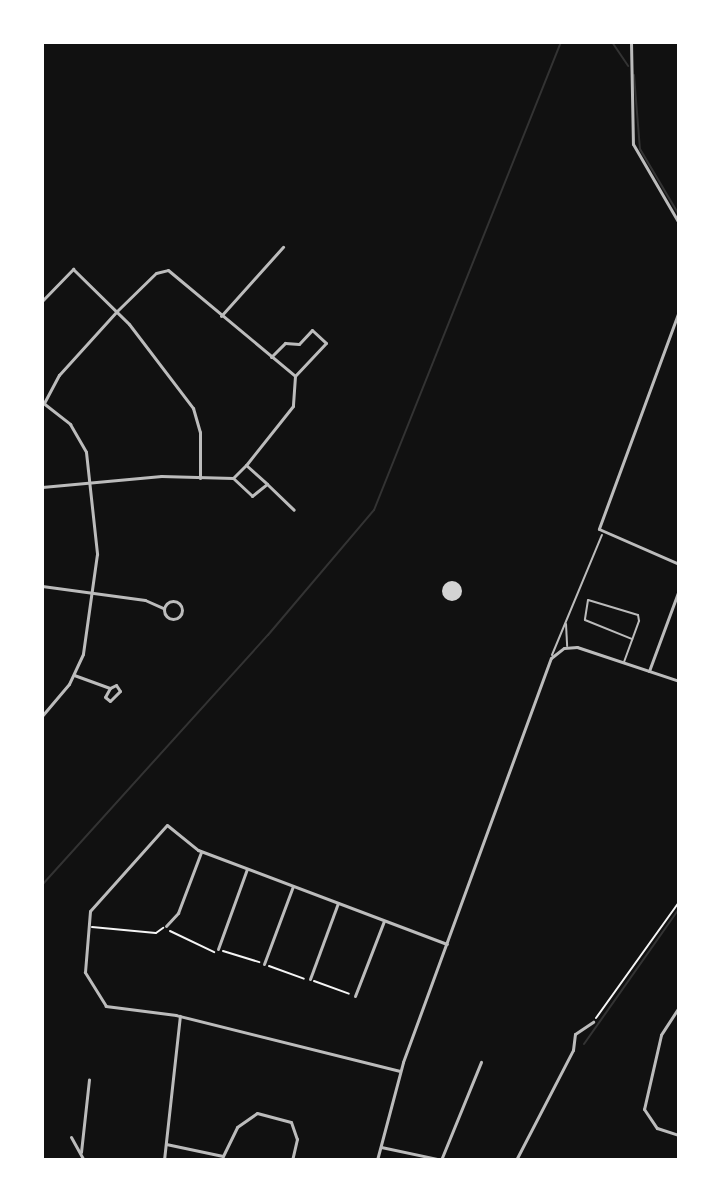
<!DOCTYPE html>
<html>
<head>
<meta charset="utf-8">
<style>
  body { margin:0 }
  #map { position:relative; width:721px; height:1202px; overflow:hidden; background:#111; font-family:"Crimson Pro",serif }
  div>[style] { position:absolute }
  .stream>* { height:2px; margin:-1px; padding:0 1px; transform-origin:1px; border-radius:1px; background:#333 }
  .building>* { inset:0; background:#d3d3d3 }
  .round { border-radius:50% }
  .path>* { height:2px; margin:-1px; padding:0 1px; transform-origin:1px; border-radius:1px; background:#f5f5f5 }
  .service>* { height:2px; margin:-1px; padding:0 1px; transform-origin:1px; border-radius:1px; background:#bcbcbc }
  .pedestrian>* { height:2px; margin:-1px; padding:0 1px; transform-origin:1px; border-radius:1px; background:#bcbcbc }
  .minor>* { height:3px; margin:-1.5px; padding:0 1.5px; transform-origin:1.5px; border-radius:1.5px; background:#bcbcbc }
  .minor>.ring { margin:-1.5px; padding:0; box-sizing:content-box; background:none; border:3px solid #bcbcbc; border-radius:50% }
  span { translate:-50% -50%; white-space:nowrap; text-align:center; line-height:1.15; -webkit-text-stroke:6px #fff; paint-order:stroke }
  .frame { position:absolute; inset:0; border:44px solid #fff; pointer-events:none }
</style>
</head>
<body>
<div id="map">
  <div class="stream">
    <i style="left:612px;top:42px;width:29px;rotate:56deg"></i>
    <i style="left:634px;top:75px;width:74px;rotate:85.4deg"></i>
    <i style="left:640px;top:149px;width:77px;rotate:59.4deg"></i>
    <i style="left:42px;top:885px;width:337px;rotate:-47.9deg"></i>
    <i style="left:268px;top:635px;width:164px;rotate:-49.7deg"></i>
    <i style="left:374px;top:510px;width:504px;rotate:-68.22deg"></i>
    <i style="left:584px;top:1044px;width:165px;rotate:-54.9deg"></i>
  </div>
  <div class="building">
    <i class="round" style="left:442px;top:581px;width:20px;height:20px"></i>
  </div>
  <div class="path">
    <i style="left:92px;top:927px;width:64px;rotate:5.4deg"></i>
    <i style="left:156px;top:933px;width:9px;rotate:-36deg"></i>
    <i style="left:170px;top:931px;width:49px;rotate:25.5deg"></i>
    <i style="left:223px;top:951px;width:38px;rotate:17deg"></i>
    <i style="left:269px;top:966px;width:37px;rotate:20deg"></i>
    <i style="left:314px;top:981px;width:37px;rotate:20deg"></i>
    <i style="left:596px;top:1018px;width:143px;rotate:-54.4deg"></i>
  </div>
  <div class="service">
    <i style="left:624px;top:662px;width:44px;rotate:-69.9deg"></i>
    <i style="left:639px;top:621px;width:6px;rotate:-99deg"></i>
    <i style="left:638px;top:615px;width:52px;rotate:-163.3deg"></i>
    <i style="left:588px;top:600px;width:20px;rotate:99deg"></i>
    <i style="left:585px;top:620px;width:51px;rotate:22deg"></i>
  </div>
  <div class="pedestrian">
    <i style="left:566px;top:624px;width:22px;rotate:87deg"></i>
    <i style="left:552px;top:655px;width:130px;rotate:-67.4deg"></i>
  </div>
  <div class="minor">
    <i style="left:631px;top:42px;width:102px;rotate:88.9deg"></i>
    <i style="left:633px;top:144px;width:91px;rotate:59.8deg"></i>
    <i style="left:42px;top:301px;width:45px;rotate:-45.9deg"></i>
    <i style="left:73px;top:269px;width:78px;rotate:44.5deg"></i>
    <i style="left:129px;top:324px;width:106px;rotate:52.7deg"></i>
    <i style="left:193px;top:408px;width:25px;rotate:74deg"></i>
    <i style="left:200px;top:432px;width:46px;rotate:90deg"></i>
    <i style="left:679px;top:311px;width:232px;rotate:110.2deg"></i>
    <i style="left:599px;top:529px;width:87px;rotate:23.6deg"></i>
    <i style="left:221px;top:316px;width:93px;rotate:-48.1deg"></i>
    <i style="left:271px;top:357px;width:20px;rotate:-45deg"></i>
    <i style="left:285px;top:343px;width:14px;rotate:4deg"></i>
    <i style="left:299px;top:344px;width:19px;rotate:-47deg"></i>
    <i style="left:312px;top:330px;width:19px;rotate:43deg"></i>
    <i style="left:326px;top:343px;width:45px;rotate:133.2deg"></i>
    <i style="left:42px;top:402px;width:36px;rotate:38deg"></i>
    <i style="left:70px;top:424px;width:32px;rotate:60deg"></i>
    <i style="left:86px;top:452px;width:103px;rotate:83.8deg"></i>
    <i style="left:97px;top:554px;width:101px;rotate:98deg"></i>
    <i style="left:83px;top:654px;width:33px;rotate:115deg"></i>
    <i style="left:69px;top:684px;width:42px;rotate:130.2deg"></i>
    <i style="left:44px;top:403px;width:32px;rotate:-62deg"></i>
    <i style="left:59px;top:375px;width:86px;rotate:-47.8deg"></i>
    <i style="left:117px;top:311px;width:54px;rotate:-44.3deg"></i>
    <i style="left:156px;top:273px;width:12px;rotate:-14deg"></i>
    <i style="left:168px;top:270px;width:165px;rotate:39.8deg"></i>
    <i style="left:295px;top:376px;width:30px;rotate:94deg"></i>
    <i style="left:293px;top:406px;width:75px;rotate:128.5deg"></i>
    <i style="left:233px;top:478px;width:18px;rotate:-45deg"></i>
    <i style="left:246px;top:465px;width:28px;rotate:42deg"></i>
    <i style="left:42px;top:487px;width:120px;rotate:-5.3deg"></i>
    <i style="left:161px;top:476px;width:72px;rotate:1.6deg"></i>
    <i style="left:233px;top:478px;width:26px;rotate:43deg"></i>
    <i style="left:252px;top:496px;width:19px;rotate:-39deg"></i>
    <i style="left:267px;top:484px;width:37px;rotate:44deg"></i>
    <i style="left:42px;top:586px;width:104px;rotate:7.7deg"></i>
    <i style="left:145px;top:600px;width:20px;rotate:24deg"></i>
    <i class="ring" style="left:164px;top:601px;width:15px;height:15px"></i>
    <i style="left:649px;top:671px;width:86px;rotate:-69.7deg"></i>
    <i style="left:74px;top:675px;width:38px;rotate:20deg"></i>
    <i style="left:110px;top:688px;width:10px;rotate:119deg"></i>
    <i style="left:105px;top:697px;width:6px;rotate:39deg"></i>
    <i style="left:110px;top:701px;width:14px;rotate:-45deg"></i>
    <i style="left:120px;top:691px;width:7px;rotate:-124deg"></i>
    <i style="left:116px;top:685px;width:7px;rotate:153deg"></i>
    <i style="left:166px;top:926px;width:18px;rotate:-47deg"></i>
    <i style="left:178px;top:913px;width:65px;rotate:-69.3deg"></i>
    <i style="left:218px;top:949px;width:85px;rotate:-70.1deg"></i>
    <i style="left:264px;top:964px;width:83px;rotate:-69.6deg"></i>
    <i style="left:310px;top:979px;width:81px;rotate:-69.8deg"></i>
    <i style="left:355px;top:996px;width:80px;rotate:-68.9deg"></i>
    <i style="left:679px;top:1007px;width:33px;rotate:123deg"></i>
    <i style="left:661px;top:1035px;width:76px;rotate:102.9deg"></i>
    <i style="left:644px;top:1109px;width:23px;rotate:56deg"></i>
    <i style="left:657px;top:1128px;width:23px;rotate:18deg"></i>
    <i style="left:400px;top:1071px;width:231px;rotate:-166deg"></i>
    <i style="left:176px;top:1015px;width:71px;rotate:-172.7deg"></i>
    <i style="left:106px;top:1006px;width:40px;rotate:-122deg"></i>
    <i style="left:85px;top:972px;width:61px;rotate:-85.3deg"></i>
    <i style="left:90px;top:911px;width:115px;rotate:-48.2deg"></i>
    <i style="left:167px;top:825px;width:40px;rotate:39deg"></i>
    <i style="left:198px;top:850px;width:266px;rotate:20.7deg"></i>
    <i style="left:71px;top:1137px;width:26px;rotate:61deg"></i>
    <i style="left:166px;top:1144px;width:58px;rotate:11.9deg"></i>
    <i style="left:223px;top:1156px;width:32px;rotate:-64deg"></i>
    <i style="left:237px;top:1127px;width:24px;rotate:-35deg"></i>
    <i style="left:257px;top:1113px;width:35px;rotate:15deg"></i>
    <i style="left:291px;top:1122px;width:18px;rotate:71deg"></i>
    <i style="left:297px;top:1139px;width:22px;rotate:103deg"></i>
    <i style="left:381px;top:1147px;width:62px;rotate:12deg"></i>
    <i style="left:81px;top:1152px;width:73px;rotate:-83.7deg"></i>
    <i style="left:164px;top:1160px;width:145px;rotate:-83.7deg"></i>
    <i style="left:377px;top:1160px;width:101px;rotate:-75.1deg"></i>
    <i style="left:403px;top:1062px;width:430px;rotate:-69.9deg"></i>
    <i style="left:551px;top:658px;width:16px;rotate:-38deg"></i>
    <i style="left:564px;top:648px;width:13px;rotate:-4deg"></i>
    <i style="left:577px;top:647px;width:108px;rotate:18.4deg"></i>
    <i style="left:441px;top:1160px;width:106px;rotate:-67.8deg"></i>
    <i style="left:516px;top:1160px;width:124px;rotate:-62.6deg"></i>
    <i style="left:573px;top:1050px;width:16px;rotate:-83deg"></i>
    <i style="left:575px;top:1034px;width:22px;rotate:-34deg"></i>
  </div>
  <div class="frame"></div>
</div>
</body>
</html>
